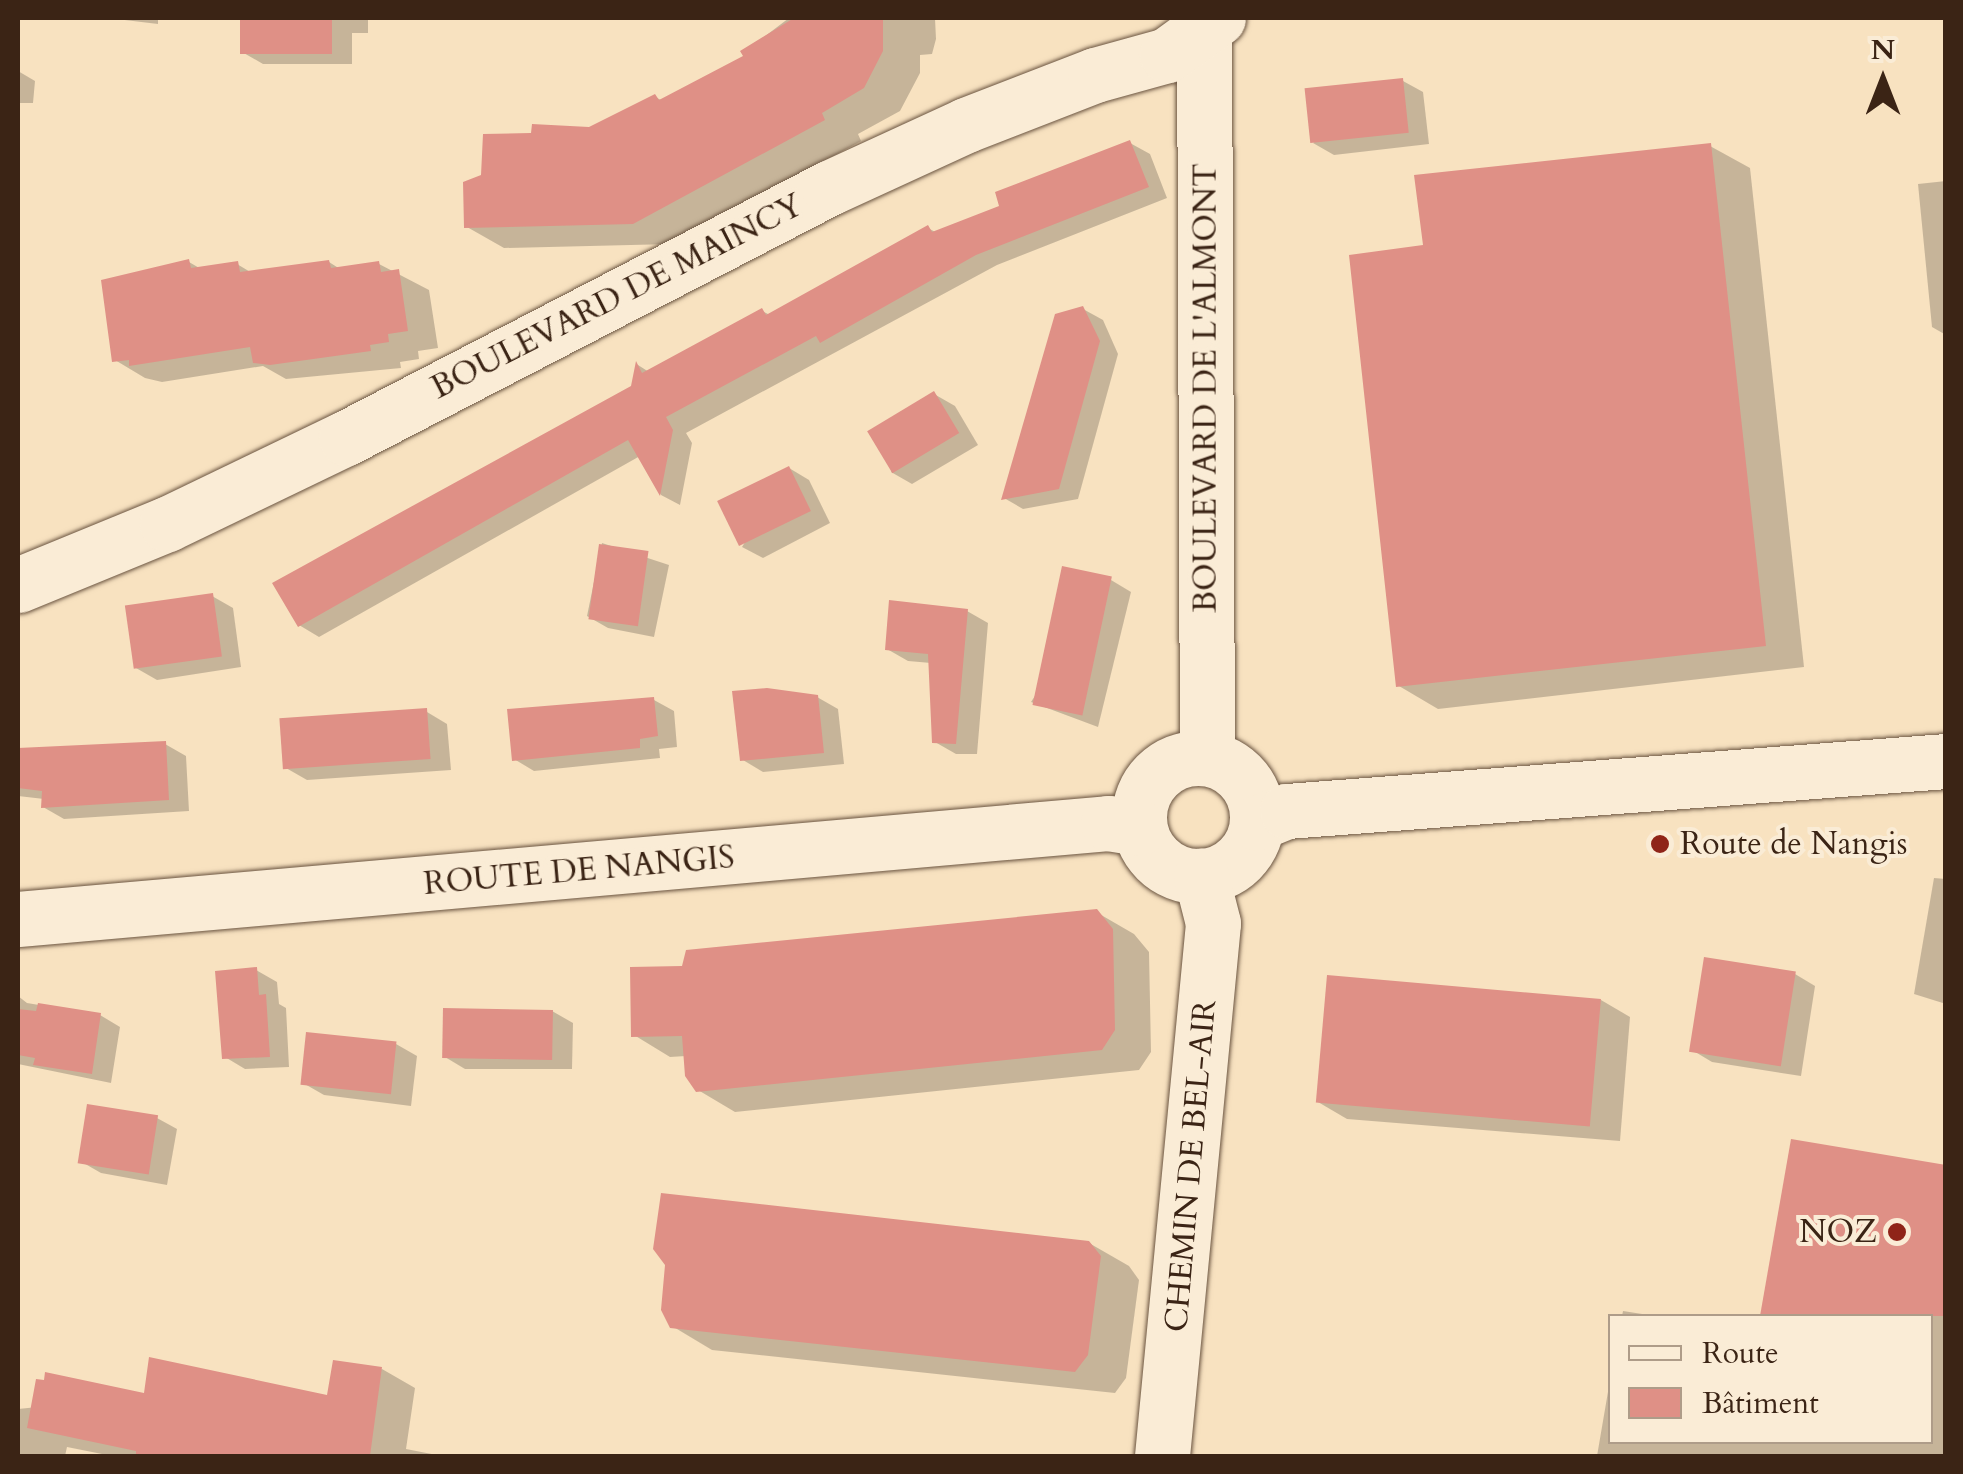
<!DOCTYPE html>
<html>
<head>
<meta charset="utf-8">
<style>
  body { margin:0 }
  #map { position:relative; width:1963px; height:1474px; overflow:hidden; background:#f8e2c0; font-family:Cardo,serif }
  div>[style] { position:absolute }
  .shadow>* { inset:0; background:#0003 }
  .building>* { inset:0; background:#df9086; transform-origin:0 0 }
  .roads { filter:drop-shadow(0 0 2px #6a5440) drop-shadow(0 0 2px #6a5440) }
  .street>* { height:55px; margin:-27.5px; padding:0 27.5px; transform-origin:27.5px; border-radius:27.5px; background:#faecd6 }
  .secondary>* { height:55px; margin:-27.5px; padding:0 27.5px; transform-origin:27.5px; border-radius:27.5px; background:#faecd6 }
  .secondary>.ring { margin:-27.5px; padding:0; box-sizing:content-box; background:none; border:55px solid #faecd6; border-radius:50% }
  .dots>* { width:28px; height:28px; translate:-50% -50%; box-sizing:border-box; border:5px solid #faecd6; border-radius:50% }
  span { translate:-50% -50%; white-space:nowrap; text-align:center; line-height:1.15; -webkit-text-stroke:8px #faecd6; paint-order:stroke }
  .street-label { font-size:32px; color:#3b2415 }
  .poi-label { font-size:32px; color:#3b2415 }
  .left { translate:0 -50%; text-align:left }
  .right { translate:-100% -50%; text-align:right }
  .frame { position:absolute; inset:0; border:20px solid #3b2415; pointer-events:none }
  .legend { position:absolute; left:1608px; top:1314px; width:325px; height:130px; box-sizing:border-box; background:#faecd6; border:2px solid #ae9c89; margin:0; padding:12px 18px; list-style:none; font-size:30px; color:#3b2415 }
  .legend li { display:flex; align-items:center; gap:20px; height:50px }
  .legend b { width:50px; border:2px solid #ae9c89 }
  .north { position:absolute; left:1833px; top:30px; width:100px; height:100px; -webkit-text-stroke:8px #faecd6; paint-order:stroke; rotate:0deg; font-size:28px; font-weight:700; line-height:40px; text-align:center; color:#3b2415 }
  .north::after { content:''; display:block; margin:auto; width:35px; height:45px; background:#3b2415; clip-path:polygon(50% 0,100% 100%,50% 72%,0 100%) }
</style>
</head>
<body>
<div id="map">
  <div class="shadow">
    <i style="clip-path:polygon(108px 18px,158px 18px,158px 24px)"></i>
    <i style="clip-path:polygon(242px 18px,375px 18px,368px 20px,368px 33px,352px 33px,352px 64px,263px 64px,242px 52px)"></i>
    <i style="clip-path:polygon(789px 18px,935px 18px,936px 39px,932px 54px,920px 55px,920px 73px,900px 111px,858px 134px,861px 141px,672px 244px,504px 248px,467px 227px,589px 129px,655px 97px,663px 101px,747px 57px,744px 52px)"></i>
    <i style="clip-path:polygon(18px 71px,35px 81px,33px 103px,18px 103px)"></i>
    <i style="clip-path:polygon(1403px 81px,1423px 92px,1429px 144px,1334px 155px,1313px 143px)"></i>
    <i style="clip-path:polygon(1130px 143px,1150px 154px,1167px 198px,997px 265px,686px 433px,692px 443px,680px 505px,661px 495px,640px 456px,319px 637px,299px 625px,633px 387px,638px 365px,649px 372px,762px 311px,770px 315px,928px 228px,937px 233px,1002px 207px)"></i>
    <i style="clip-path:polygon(1710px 146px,1750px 168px,1804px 667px,1438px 709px,1399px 686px,1425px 247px)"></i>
    <i style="clip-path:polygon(1946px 181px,1946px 335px,1932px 327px,1918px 184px)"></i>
    <i style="clip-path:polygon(189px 262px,201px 269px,237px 264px,252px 273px,329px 262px,340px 269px,379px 264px,429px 290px,438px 348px,418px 351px,419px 359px,400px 362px,401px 368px,286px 379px,263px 366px,162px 382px,145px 378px,115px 360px)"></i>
    <i style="clip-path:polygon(1083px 309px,1103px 320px,1118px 354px,1078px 499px,1023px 509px,1004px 498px)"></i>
    <i style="clip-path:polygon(934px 394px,955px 406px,978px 445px,912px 484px,891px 472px)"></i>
    <i style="clip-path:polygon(789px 468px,809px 480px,830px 523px,763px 558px,742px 547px)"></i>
    <i style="clip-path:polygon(602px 543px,669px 565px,654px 637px,608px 628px,587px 616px)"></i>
    <i style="clip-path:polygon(1111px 580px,1131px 592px,1098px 727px,1031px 702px)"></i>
    <i style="clip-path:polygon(212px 596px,233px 608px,241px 667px,157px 680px,136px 668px)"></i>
    <i style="clip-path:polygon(967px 611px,988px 623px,977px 754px,956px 754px,935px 742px,931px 663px,908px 661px,887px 649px)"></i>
    <i style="clip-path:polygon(817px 697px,838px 709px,844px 764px,763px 772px,743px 760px)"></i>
    <i style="clip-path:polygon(654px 700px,674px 711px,677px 747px,659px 749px,660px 758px,534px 771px,514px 759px)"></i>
    <i style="clip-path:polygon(427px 712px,447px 724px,451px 770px,307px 780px,286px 768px)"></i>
    <i style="clip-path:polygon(165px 744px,186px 756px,189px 811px,64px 819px,43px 807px,44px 799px,18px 796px,18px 750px)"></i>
    <i style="clip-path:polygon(1934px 878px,1946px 879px,1946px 1004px,1914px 994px)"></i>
    <i style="clip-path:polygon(1096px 912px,1134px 934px,1149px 952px,1151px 1052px,1139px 1070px,735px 1112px,698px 1090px,686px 1056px,670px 1057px,634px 1035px,684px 969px)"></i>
    <i style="clip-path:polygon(256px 970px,277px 982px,279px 1004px,286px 1008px,289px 1067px,245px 1069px,225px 1057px)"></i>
    <i style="clip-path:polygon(1795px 974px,1815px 986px,1801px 1076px,1712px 1062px,1692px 1050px)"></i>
    <i style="clip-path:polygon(18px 996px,27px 1003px,100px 1015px,120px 1027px,111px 1083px,18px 1064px)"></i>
    <i style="clip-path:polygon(1601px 1000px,1630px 1017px,1620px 1141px,1347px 1119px,1318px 1102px)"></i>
    <i style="clip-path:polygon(552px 1011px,573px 1023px,572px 1069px,465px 1069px,445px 1057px)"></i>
    <i style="clip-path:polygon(396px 1044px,417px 1056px,411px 1106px,324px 1095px,303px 1083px)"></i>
    <i style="clip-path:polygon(157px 1118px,177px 1129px,167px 1185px,101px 1173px,80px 1161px)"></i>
    <i style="clip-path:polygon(1793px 1142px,1946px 1168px,1946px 1456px,1597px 1456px,1610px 1380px,1610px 1442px,1930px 1442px,1930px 1316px,1762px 1316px)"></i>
    <i style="clip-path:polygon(1089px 1243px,1129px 1266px,1139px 1280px,1126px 1378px,1115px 1393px,712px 1350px,672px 1326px)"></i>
    <i style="clip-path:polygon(1623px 1311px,1655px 1316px,1622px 1316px)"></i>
    <i style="clip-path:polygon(382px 1369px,415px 1388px,406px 1449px,442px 1456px,112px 1456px,67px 1447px,65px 1456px,18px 1456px,18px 1409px,146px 1396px,329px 1398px)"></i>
  </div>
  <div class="building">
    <i style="left:240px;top:18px;width:92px;height:36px"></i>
    <i style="clip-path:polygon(794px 18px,883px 18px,883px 51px,864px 88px,822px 113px,825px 120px,633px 224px,464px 228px,463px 182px,481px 175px,483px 134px,531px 133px,532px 124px,589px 127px,655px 94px,659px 100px,743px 56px,740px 51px)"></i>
    <i style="left:1403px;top:78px;width:55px;height:99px;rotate:84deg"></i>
    <i style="clip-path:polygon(1130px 140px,1149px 187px,976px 255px,820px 343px,816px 336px,666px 417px,673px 430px,660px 496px,628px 440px,298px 627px,272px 583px,631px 386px,636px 361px,642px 373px,762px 308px,766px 315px,928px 225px,932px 232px,999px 206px,995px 192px)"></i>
    <i style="clip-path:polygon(1711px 143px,1766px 646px,1396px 687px,1349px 255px,1423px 245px,1414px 175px)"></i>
    <i style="clip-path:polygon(189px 259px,191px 268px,238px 261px,240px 272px,329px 260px,331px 268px,379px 261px,381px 272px,399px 269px,408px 331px,388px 334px,389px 342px,370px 345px,371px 351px,270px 365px,253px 363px,250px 347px,129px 366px,129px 360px,112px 362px,101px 280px)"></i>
    <i style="clip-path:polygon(1083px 306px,1100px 341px,1059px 489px,1001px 500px,1055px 314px)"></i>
    <i style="left:934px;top:391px;width:49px;height:78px;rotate:59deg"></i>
    <i style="left:789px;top:466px;width:50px;height:80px;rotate:64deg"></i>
    <i style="left:599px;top:544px;width:50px;height:76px;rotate:8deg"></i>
    <i style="left:1062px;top:566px;width:51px;height:142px;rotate:12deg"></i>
    <i style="left:213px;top:593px;width:64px;height:89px;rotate:82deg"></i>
    <i style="clip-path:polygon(889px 600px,968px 609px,956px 744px,932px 743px,928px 654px,885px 650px)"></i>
    <i style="clip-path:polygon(767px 688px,818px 695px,824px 753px,740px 761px,732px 691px)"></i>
    <i style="clip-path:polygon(654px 697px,658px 736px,640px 739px,640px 748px,512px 761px,507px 709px)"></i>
    <i style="left:427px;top:708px;width:51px;height:148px;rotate:86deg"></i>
    <i style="clip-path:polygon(166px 741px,169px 800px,41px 808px,42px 791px,18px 788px,18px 748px)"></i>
    <i style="clip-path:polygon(1097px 909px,1113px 929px,1115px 1030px,1102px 1050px,696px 1092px,685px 1076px,682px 1036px,631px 1037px,630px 967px,682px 966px,686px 950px)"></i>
    <i style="left:1704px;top:957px;width:93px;height:96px;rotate:9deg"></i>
    <i style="clip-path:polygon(257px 967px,259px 995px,266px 994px,270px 1057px,222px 1059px,215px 971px)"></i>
    <i style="left:1327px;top:975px;width:275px;height:128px;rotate:5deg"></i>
    <i style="clip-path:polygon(38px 1003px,101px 1013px,92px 1074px,33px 1065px,35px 1058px,18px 1055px,18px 1009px,36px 1011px)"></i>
    <i style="left:443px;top:1008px;width:110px;height:50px;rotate:1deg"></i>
    <i style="left:306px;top:1032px;width:91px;height:53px;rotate:6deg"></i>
    <i style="left:87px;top:1104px;width:72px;height:60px;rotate:9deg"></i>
    <i style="clip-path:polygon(1791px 1139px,1946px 1165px,1946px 1316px,1760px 1316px)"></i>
    <i style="clip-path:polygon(661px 1193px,1089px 1241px,1101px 1256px,1088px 1355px,1075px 1372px,670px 1328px,661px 1310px,665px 1265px,653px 1249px)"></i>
    <i style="clip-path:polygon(149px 1357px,327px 1395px,333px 1360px,382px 1367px,370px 1456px,136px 1456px,136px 1451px,27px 1428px,36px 1379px,44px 1380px,45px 1372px,144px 1393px)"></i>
  </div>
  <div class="roads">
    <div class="street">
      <i style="left:1204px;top:18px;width:740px;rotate:89.77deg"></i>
      <i style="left:18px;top:585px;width:161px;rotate:-22.3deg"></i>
      <i style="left:167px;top:524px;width:199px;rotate:-25.7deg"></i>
      <i style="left:346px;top:438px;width:544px;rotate:-27.37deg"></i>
      <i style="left:829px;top:188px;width:151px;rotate:-24.7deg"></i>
      <i style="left:966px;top:125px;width:138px;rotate:-21.2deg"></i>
      <i style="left:1095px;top:75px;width:75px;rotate:-15.5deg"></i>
      <i style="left:1167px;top:55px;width:63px;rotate:-36deg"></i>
    </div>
    <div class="secondary">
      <i class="ring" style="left:1139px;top:758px;width:63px;height:63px"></i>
      <i style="left:1257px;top:823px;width:32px;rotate:-22deg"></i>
      <i style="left:1287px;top:811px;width:661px;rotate:-4.34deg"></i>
      <i style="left:18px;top:919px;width:1094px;rotate:-5.03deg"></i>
      <i style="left:1108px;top:823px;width:32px;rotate:9deg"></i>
      <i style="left:1162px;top:1456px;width:535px;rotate:-84.53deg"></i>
      <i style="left:1213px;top:923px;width:49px;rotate:-104.3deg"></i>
    </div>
  </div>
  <div class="dots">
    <i style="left:1660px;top:844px;background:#8f2418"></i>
    <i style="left:1897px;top:1232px;background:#8f2418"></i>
  </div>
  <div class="street-label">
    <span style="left:617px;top:297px;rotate:-27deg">BOULEVARD DE MAINCY</span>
    <span style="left:1206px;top:388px;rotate:-90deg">BOULEVARD DE L'ALMONT</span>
    <span style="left:579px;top:871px;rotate:-5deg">ROUTE DE NANGIS</span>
    <span style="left:1191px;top:1166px;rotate:-85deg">CHEMIN DE BEL-AIR</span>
  </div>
  <div class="poi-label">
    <span class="left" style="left:1680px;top:844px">Route de Nangis</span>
    <span class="right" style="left:1877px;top:1232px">NOZ</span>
  </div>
  <div class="frame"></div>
  <ul class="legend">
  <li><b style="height:12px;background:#faecd6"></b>Route</li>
  <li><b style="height:28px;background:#df9086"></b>Bâtiment</li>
  </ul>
  <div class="north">N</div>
</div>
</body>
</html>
